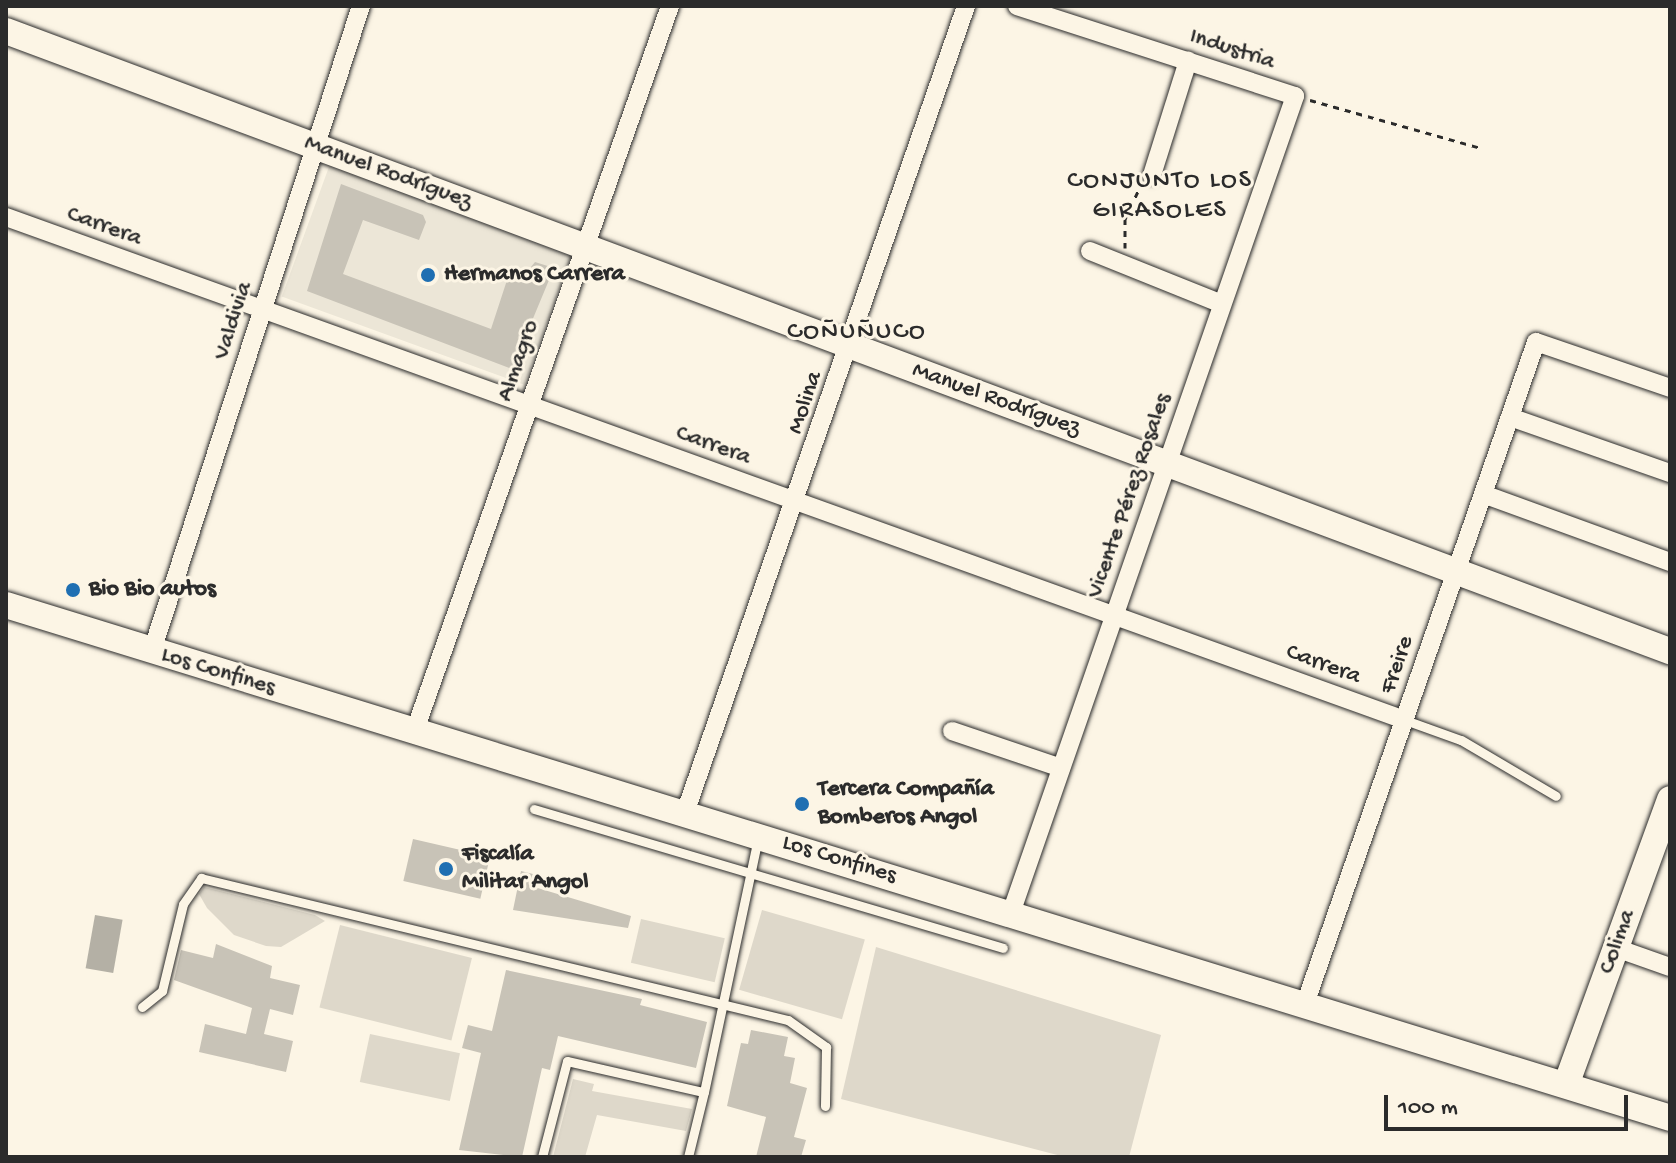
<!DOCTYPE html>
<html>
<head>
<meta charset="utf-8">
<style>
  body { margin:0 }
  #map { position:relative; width:1676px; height:1163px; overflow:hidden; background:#fcf5e5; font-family:"Gochi Hand",sans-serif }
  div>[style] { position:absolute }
  .built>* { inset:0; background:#ece6d7; transform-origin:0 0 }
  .green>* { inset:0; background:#ded8ca; transform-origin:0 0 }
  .water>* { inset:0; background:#b4b0a5; transform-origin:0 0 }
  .building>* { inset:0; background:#c8c3b7; transform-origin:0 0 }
  .path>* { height:3px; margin-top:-1.5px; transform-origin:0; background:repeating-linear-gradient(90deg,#2b2b2b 0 6px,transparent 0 12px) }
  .roads { filter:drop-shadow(0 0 2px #2b2b2b) drop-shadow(0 0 2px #2b2b2b) }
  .lane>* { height:9px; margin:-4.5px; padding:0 4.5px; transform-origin:4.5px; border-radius:4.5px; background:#fcf5e5 }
  .street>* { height:18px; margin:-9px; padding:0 9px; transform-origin:9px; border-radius:9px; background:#fcf5e5 }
  .secondary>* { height:26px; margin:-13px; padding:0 13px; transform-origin:13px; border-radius:13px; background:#fcf5e5 }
  .dots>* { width:22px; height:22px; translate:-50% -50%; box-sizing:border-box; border:4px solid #fcf5e5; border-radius:50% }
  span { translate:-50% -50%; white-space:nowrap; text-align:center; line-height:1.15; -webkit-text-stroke:6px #fcf5e5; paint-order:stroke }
  .street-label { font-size:24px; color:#2b2b2b }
  .poi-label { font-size:24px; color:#2b2b2b; font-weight:700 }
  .left { translate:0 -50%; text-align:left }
  .neighbourhood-label { font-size:26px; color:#2b2b2b; letter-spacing:2px }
  .frame { position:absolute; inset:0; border:8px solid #2b2b2b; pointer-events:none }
  .scale { position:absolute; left:1384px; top:1095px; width:244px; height:36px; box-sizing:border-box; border:4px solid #2b2b2b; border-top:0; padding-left:10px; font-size:24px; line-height:28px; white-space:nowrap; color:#2b2b2b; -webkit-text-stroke:6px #fcf5e5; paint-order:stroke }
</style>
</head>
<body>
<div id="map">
  <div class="built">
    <i style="left:330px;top:164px;width:258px;height:141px;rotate:20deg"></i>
  </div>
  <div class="green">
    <i style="clip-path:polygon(204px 887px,315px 915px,325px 921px,281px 947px,266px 946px,234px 935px,207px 908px,199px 894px)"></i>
    <i style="left:762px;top:910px;width:107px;height:83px;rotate:16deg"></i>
    <i style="left:641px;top:919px;width:86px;height:45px;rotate:13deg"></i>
    <i style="left:340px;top:925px;width:136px;height:85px;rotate:14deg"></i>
    <i style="clip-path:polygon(876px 947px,1161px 1035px,1129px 1157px,1065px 1157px,841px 1099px)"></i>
    <i style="left:370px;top:1034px;width:92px;height:49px;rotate:12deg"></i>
    <i style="clip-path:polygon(573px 1079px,594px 1084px,592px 1091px,692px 1109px,686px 1131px,597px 1115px,585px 1157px,553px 1157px)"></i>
  </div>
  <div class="water">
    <i style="left:95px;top:915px;width:28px;height:54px;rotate:10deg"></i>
  </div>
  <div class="building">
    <i style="clip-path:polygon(341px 184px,423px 215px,426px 222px,419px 240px,363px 220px,343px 274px,491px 329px,509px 274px,522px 278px,535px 262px,554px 268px,512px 369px,307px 291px)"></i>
    <i style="left:413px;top:839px;width:79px;height:43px;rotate:13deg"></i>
    <i style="clip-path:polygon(521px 871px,533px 874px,531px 886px,631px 916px,628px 928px,513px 910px)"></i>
    <i style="clip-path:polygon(216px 944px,272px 966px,270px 978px,300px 985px,293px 1015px,270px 1009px,264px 1034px,293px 1041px,286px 1072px,199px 1052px,205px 1024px,246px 1034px,252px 1008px,174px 980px,181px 950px,213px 958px)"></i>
    <i style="clip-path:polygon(506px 970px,642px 999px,640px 1005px,707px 1022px,696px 1068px,558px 1036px,550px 1070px,542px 1068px,522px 1157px,459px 1150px,481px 1053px,462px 1048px,468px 1025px,492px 1031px)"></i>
    <i style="clip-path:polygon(751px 1030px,788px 1037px,784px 1056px,795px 1058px,790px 1083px,807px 1088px,794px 1137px,806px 1140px,801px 1157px,756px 1157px,766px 1117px,727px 1106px,741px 1043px,748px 1044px)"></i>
  </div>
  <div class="path">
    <i style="left:1310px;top:100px;width:178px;rotate:15.7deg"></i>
    <i style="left:1125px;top:248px;width:29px;rotate:-90deg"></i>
    <i style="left:1125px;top:219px;width:35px;rotate:-65deg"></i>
  </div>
  <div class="roads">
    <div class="lane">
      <i style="left:1405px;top:720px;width:59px;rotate:19.7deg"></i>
      <i style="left:1461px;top:740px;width:110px;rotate:30.5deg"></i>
      <i style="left:534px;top:809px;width:489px;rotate:16.5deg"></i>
      <i style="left:142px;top:1007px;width:26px;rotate:-39deg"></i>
      <i style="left:162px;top:991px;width:89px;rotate:-76.4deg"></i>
      <i style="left:183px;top:904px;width:32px;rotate:-55deg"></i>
      <i style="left:201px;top:878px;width:604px;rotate:13.6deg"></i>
      <i style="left:788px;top:1020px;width:47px;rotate:35.4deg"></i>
      <i style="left:826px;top:1047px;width:59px;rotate:91deg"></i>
      <i style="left:542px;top:1157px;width:99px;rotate:-75.4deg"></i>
      <i style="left:567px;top:1061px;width:140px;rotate:12.8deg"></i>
      <i style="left:704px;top:1092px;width:259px;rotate:-78deg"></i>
      <i style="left:688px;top:1157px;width:67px;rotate:-76.2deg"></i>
    </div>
    <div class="street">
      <i style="left:1152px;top:175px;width:120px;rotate:-72.5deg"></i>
      <i style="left:6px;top:217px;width:1487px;rotate:19.78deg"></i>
      <i style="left:1090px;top:251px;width:142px;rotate:21.9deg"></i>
      <i style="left:1510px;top:417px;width:170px;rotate:19.3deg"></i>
      <i style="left:1483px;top:494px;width:199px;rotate:20deg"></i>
      <i style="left:152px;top:651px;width:678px;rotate:-72.05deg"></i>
      <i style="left:952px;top:731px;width:115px;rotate:18.7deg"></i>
      <i style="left:414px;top:733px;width:771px;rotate:-70.6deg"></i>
      <i style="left:685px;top:813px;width:855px;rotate:-70.8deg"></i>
      <i style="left:1011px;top:913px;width:865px;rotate:-70.83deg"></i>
      <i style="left:1295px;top:96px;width:292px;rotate:-162.1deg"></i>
      <i style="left:1616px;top:948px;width:57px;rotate:19.4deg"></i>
      <i style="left:1305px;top:1004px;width:701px;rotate:-70.76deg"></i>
      <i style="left:1536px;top:342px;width:142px;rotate:18.9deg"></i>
    </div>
    <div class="secondary">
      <i style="left:6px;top:31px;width:1776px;rotate:20.44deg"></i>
      <i style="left:6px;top:605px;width:1741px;rotate:17.13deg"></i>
      <i style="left:1566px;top:1085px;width:304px;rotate:-70deg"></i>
    </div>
  </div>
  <div class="dots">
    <i style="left:428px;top:275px;background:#1f6fb2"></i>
    <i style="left:73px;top:590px;background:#1f6fb2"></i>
    <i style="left:802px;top:804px;background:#1f6fb2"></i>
    <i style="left:446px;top:869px;background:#1f6fb2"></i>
  </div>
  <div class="street-label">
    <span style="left:1232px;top:50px;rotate:18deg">Industria</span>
    <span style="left:388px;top:173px;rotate:20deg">Manuel Rodríguez</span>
    <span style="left:104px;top:227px;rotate:20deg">Carrera</span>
    <span style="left:234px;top:321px;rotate:-72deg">Valdivia</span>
    <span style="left:519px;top:361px;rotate:-71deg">Almagro</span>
    <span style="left:996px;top:400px;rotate:20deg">Manuel Rodríguez</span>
    <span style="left:806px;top:403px;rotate:-71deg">Molina</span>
    <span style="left:713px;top:446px;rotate:20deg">Carrera</span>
    <span style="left:1130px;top:496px;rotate:-71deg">Vicente Pérez Rosales</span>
    <span style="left:1323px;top:665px;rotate:20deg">Carrera</span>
    <span style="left:1398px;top:665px;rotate:-71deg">Freire</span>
    <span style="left:218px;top:672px;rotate:17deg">Los Confines</span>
    <span style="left:839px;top:860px;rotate:17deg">Los Confines</span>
    <span style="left:1618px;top:942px;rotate:-70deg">Colima</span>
  </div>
  <div class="poi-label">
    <span class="left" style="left:444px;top:275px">Hermanos Carrera</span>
    <span class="left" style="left:89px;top:590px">Bio Bio autos</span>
    <span class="left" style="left:818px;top:804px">Tercera Compañía<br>Bomberos Angol</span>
    <span class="left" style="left:462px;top:869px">Fiscalía<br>Militar Angol</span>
  </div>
  <div class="neighbourhood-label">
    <span style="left:1160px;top:197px">CONJUNTO LOS<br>GIRASOLES</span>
    <span style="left:857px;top:333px">COÑUÑUCO</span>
  </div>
  <div class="frame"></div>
  <div class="scale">100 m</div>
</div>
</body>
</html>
